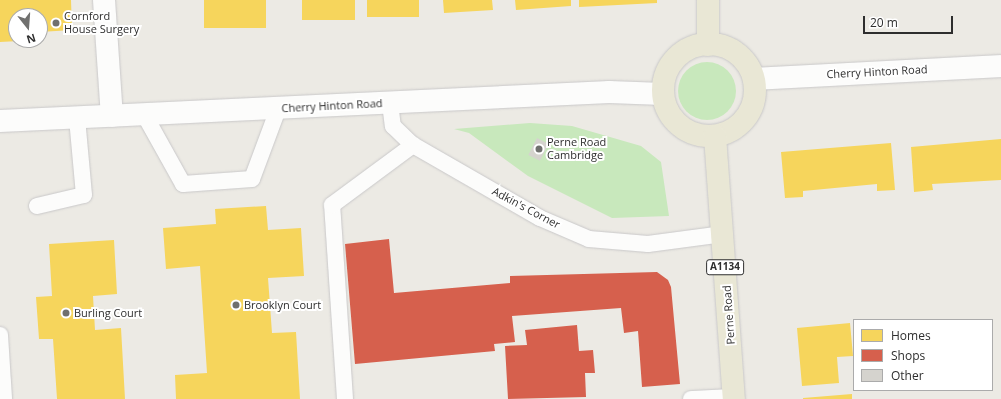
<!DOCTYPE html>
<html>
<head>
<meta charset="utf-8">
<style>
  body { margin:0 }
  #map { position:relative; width:1001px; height:399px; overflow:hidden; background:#eceae4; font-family:"Open Sans",sans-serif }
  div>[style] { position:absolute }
  .green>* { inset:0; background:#c8e8bc }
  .round { border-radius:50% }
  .homes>* { inset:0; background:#f6d55c; transform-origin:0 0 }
  .shops>* { inset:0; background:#d6604d }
  .building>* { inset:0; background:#d5d3ce; transform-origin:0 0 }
  .roads { filter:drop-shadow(0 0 1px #c9c8c9) drop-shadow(0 0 1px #c9c8c9) }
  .lane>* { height:16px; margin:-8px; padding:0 8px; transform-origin:8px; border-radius:8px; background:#fcfcfb }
  .street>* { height:22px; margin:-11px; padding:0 11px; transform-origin:11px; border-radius:11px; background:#fcfcfb }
  .secondary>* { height:22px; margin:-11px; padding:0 11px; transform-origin:11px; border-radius:11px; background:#fcfcfb }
  .primary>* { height:22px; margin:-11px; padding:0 11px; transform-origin:11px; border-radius:11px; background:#e9e7d5 }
  .primary>.ring { margin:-11px; padding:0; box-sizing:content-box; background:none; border:22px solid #e9e7d5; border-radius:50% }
  .dots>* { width:11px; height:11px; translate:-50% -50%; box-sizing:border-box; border:2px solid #fff; border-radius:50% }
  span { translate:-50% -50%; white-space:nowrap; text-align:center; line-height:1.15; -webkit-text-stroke:4px #fff; paint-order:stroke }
  .shield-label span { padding:1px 3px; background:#fff; border:1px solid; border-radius:3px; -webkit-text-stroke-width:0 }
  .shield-label { font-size:10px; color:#2e2e2e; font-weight:700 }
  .poi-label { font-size:11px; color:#2e2e2e }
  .left { translate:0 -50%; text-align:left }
  .street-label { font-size:11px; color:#2e2e2e }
  .legend { position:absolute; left:853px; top:319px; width:140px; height:72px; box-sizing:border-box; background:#fff; border:1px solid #ababab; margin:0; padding:5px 7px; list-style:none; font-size:12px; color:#2e2e2e }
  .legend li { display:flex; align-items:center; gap:8px; height:20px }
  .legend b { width:20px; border:1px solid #ababab }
  .north { position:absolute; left:8px; top:8px; width:40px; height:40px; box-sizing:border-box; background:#fff; border:1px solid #ababab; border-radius:50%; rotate:163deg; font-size:11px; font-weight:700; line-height:16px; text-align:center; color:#2e2e2e }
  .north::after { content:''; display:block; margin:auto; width:14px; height:18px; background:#70706e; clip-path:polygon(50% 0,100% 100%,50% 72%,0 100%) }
  .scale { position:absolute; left:863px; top:16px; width:90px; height:18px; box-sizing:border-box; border:2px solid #2e2e2e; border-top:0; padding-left:5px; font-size:12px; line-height:14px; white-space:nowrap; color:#2e2e2e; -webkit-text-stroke:3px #fff; paint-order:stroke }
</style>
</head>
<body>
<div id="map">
  <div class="green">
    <i class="round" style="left:678px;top:62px;width:58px;height:58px"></i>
    <i style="clip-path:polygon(530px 123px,572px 126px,641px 146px,661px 162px,669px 216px,612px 218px,528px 176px,469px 133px,454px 129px)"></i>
  </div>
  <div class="homes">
    <i style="clip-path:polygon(0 0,71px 0,72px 30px,40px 32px,40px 16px,16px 16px,16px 40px,19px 41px,0 42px)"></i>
    <i style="left:204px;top:0;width:62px;height:28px"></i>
    <i style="left:302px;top:0;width:53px;height:20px"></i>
    <i style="left:367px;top:0;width:52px;height:17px"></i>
    <i style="clip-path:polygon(443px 0,492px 0,493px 10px,444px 13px)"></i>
    <i style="clip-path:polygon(515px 0,571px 0,571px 6px,516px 10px)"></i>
    <i style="clip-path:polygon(579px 0,657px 0,657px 3px,579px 7px)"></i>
    <i style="clip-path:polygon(1001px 139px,1001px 180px,932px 184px,933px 190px,914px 192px,911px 147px)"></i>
    <i style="clip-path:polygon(891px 143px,895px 190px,877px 191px,877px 184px,803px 191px,803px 197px,785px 198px,781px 152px)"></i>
    <i style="clip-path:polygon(266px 206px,268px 230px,301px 228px,304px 276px,268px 278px,272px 333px,296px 332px,300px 399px,176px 399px,175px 375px,207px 373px,200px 266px,166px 269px,163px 228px,216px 224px,215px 209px)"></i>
    <i style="clip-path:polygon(114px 240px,117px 294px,93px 296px,95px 330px,121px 328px,125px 399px,57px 399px,53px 339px,39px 339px,36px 297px,52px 296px,49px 244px)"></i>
    <i style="clip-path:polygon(850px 323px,853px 356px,837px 357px,839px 383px,802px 386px,797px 328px)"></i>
    <i style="clip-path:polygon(852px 394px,852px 399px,803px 399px,803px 398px)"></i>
  </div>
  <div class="shops">
    <i style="clip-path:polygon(389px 239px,394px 293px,510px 283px,510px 276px,657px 272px,668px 280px,671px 287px,680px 384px,642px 387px,638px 331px,624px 333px,621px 308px,512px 316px,515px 342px,494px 344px,495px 351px,355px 364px,345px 244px)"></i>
    <i style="clip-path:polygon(577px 325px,579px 351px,593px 350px,595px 373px,585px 373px,586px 397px,508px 399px,505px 346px,527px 345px,525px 330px)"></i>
  </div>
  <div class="building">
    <i style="left:537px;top:138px;width:13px;height:19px;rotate:27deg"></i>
  </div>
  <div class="roads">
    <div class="lane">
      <i style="left:390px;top:103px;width:23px;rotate:83deg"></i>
      <i style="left:393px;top:126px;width:28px;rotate:44deg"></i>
      <i style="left:413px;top:145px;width:146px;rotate:29.9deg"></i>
      <i style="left:540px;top:218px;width:53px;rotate:23.2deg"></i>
      <i style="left:589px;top:239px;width:59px;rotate:4.8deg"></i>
      <i style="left:648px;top:244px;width:76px;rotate:-7.6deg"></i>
      <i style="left:144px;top:114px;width:80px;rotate:60.9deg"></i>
      <i style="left:183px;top:184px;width:69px;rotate:-4.1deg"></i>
      <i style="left:252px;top:179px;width:75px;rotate:-69.6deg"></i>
      <i style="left:37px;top:206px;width:48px;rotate:-13.2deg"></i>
      <i style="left:84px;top:195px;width:77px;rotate:-95.2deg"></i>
      <i style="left:0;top:335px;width:64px;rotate:86.4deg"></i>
      <i style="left:345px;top:399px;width:194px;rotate:-93.8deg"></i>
      <i style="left:332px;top:205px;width:101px;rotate:-36.5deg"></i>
      <i style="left:691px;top:399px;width:43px;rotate:-2.7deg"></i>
    </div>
    <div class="street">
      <i style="left:104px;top:0;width:116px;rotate:86.1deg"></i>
    </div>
    <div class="secondary">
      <i style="left:754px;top:79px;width:247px;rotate:-3deg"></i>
      <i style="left:0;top:121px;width:610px;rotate:-2.73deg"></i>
      <i style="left:609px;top:92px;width:54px;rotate:2.1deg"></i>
    </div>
    <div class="primary">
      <i class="ring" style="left:663px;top:44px;width:70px;height:70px"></i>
      <i style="left:708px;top:45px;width:45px;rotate:-90deg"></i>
      <i style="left:715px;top:136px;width:264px;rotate:85.9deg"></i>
    </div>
  </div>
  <div class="dots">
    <i style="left:56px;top:23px;background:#70706e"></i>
    <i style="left:539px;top:149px;background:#70706e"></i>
    <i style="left:236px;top:305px;background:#70706e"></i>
    <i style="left:66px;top:313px;background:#70706e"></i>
  </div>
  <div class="shield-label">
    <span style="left:725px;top:267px">A1134</span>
  </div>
  <div class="poi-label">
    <span class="left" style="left:64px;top:23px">Cornford<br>House Surgery</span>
    <span class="left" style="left:547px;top:149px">Perne Road<br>Cambridge</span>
    <span class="left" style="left:244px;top:305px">Brooklyn Court</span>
    <span class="left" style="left:74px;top:313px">Burling Court</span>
  </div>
  <div class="street-label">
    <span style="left:877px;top:72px;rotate:-3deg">Cherry Hinton Road</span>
    <span style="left:332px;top:106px;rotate:-3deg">Cherry Hinton Road</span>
    <span style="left:526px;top:208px;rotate:28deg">Adkin's Corner</span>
    <span style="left:729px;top:315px;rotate:-94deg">Perne Road</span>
  </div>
  <ul class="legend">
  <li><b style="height:11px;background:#f6d55c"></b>Homes</li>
  <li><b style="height:11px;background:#d6604d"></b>Shops</li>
  <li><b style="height:11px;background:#d5d3ce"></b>Other</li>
  </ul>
  <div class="north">N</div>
  <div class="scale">20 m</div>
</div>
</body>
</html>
